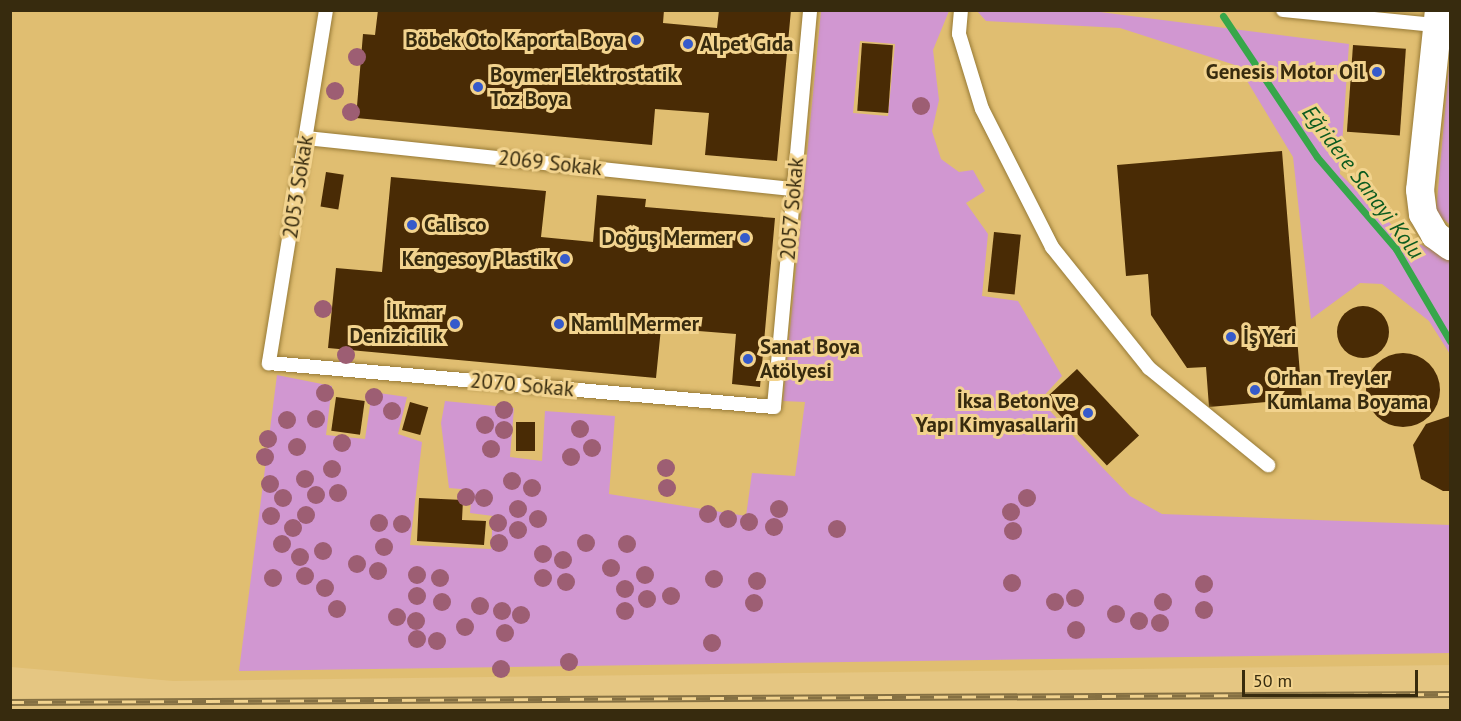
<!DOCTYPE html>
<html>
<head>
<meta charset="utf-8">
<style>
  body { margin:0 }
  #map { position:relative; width:1461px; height:721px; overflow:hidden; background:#e5c682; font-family:"PT Sans",sans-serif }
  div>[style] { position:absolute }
  .built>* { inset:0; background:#e0be71 }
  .green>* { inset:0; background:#d197d1 }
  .stream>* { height:7px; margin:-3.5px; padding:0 3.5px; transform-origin:3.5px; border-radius:3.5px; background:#36a74a }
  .building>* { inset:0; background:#492b05; transform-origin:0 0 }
  .round { border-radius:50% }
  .roads { filter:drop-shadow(0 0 2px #977a36) drop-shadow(0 0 2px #977a36) }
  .service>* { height:14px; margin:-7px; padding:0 7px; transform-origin:7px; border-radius:7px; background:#fff }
  .minor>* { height:28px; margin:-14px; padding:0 14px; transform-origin:14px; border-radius:14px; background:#fff }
  .rail>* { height:7px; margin-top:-3.5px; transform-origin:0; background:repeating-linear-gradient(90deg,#f2d38e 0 14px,#857042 0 28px); box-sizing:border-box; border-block:2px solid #857042 }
  .trees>* { width:18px; height:18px; margin:-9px; border-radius:50%; background:#9d5e73 }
  .dots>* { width:16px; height:16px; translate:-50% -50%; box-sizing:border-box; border:3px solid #f2d38e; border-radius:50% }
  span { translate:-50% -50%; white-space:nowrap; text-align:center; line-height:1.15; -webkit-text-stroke:6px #f2d38e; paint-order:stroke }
  .poi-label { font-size:21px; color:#372b0e; font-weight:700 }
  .right { translate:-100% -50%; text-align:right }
  .left { translate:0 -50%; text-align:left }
  .street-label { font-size:21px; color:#372b0e }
  .water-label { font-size:22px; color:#0c5b1f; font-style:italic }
  .frame { position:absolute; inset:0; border:12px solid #372b0e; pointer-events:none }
  .scale { position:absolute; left:1242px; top:670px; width:176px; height:27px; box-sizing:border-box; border:3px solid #372b0e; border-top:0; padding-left:8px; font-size:18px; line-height:21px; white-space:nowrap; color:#372b0e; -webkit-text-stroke:4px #f2d38e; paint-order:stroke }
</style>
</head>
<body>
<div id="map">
  <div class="built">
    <i style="clip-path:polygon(10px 11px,1450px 11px,1450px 665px,173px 681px,11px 667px)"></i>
  </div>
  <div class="green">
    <i style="clip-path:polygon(evenodd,821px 11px,949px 11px,933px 50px,939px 100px,932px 131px,941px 159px,959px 172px,973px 170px,985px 191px,966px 203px,988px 234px,982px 296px,1018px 301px,1062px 376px,1040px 400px,1099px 464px,1130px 496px,1162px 514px,1450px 525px,1450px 653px,239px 671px,277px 375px,332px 386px,326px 435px,365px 439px,372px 392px,407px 397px,398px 434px,422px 442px,410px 545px,491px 549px,493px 516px,470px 513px,472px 490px,449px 488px,441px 423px,445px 401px,514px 408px,510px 457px,542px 461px,545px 411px,615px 416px,609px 494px,746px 516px,752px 473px,795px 476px,805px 402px,783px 401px,821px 11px,860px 41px,895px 44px,888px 116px,853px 113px,860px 41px)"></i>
    <i style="clip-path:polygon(977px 11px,1092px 11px,1349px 44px,1340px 174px,1404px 237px,1450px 258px,1450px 354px,1429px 321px,1382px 284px,1360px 283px,1311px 319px,1293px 157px,1238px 66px,1120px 28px,986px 21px)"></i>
    <i style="clip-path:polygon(1450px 54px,1450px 225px,1436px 212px)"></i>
  </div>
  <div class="stream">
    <i style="left:1223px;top:16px;width:169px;rotate:56.3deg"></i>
    <i style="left:1317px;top:157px;width:121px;rotate:49.3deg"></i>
    <i style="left:1396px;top:249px;width:107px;rotate:59.6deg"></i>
  </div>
  <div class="building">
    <i style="clip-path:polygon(378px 10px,664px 10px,663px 23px,717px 28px,719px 10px,791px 10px,777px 161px,705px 155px,709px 113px,655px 109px,652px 145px,356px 118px,363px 34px,375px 35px)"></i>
    <i style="left:862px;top:43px;width:31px;height:68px;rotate:4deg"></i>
    <i style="left:1353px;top:45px;width:53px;height:87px;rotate:4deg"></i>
    <i style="clip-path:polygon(1282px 151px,1302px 399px,1209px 407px,1206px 367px,1187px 368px,1151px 315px,1148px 274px,1126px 276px,1117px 165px)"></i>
    <i style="left:326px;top:172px;width:18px;height:35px;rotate:9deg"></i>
    <i style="clip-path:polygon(391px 177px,546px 191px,541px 237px,593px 242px,597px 195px,646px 199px,645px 207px,775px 218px,760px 387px,732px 384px,736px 334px,661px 328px,656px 378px,328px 348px,336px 268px,382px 272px)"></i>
    <i style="left:994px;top:232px;width:27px;height:60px;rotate:6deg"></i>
    <i class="round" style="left:1337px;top:306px;width:52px;height:52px"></i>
    <i class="round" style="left:1366px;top:353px;width:74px;height:74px"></i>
    <i style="left:1077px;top:369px;width:91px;height:44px;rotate:47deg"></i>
    <i style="left:336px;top:397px;width:29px;height:34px;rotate:8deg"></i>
    <i style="left:410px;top:402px;width:19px;height:29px;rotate:16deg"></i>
    <i style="clip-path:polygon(1450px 416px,1450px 491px,1443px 491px,1421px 479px,1413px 445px,1426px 424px)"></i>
    <i style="left:516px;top:422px;width:19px;height:29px"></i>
    <i style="clip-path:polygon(419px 498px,463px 500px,462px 520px,486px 521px,484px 545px,417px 541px)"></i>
  </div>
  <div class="roads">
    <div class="service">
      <i style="left:326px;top:10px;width:358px;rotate:99.2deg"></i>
      <i style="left:269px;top:363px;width:507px;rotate:4.98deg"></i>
      <i style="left:774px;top:407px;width:399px;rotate:-84.8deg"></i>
      <i style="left:961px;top:10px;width:24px;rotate:95deg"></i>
      <i style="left:959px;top:34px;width:78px;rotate:73deg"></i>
      <i style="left:982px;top:109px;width:155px;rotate:63.1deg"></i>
      <i style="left:1052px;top:247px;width:155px;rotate:51.3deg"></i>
      <i style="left:1149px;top:368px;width:154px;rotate:39.2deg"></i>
      <i style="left:1283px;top:10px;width:160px;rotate:5.7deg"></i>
      <i style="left:306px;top:138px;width:491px;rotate:6deg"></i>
    </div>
    <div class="minor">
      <i style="left:1439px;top:10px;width:181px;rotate:96deg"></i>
      <i style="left:1420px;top:190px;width:24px;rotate:83deg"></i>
      <i style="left:1423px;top:214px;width:24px;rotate:60deg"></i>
      <i style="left:1435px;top:235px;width:19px;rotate:36deg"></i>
    </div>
  </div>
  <div class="rail">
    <i style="left:10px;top:702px;width:1440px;rotate:-0.32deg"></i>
  </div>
  <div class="trees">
    <i style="left:357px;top:57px"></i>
    <i style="left:335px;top:91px"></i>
    <i style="left:921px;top:106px"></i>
    <i style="left:351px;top:112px"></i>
    <i style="left:323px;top:309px"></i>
    <i style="left:346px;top:355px"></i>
    <i style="left:325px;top:393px"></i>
    <i style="left:374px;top:397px"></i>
    <i style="left:504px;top:410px"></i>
    <i style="left:392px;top:411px"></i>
    <i style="left:316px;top:419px"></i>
    <i style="left:287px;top:420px"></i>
    <i style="left:485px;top:425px"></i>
    <i style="left:580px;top:429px"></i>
    <i style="left:504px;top:430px"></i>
    <i style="left:268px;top:439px"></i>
    <i style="left:342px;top:443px"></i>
    <i style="left:297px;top:447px"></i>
    <i style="left:592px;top:448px"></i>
    <i style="left:491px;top:449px"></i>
    <i style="left:265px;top:457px"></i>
    <i style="left:571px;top:457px"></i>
    <i style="left:666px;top:468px"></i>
    <i style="left:332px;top:469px"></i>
    <i style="left:305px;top:479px"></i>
    <i style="left:512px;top:481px"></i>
    <i style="left:270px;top:484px"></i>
    <i style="left:532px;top:488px"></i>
    <i style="left:667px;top:488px"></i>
    <i style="left:338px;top:493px"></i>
    <i style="left:316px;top:495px"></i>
    <i style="left:466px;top:497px"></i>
    <i style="left:283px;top:498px"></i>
    <i style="left:484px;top:498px"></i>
    <i style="left:1027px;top:498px"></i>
    <i style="left:518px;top:509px"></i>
    <i style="left:779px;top:509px"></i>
    <i style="left:1011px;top:512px"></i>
    <i style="left:708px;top:514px"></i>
    <i style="left:306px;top:515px"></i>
    <i style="left:271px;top:516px"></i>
    <i style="left:538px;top:519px"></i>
    <i style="left:728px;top:519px"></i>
    <i style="left:749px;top:522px"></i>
    <i style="left:379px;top:523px"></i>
    <i style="left:498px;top:523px"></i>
    <i style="left:402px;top:524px"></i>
    <i style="left:774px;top:527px"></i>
    <i style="left:293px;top:528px"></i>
    <i style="left:837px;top:529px"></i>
    <i style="left:518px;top:530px"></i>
    <i style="left:1013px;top:531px"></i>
    <i style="left:499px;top:543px"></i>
    <i style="left:586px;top:543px"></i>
    <i style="left:282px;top:544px"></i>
    <i style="left:627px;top:544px"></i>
    <i style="left:384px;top:547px"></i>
    <i style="left:323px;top:551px"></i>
    <i style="left:543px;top:554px"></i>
    <i style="left:300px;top:557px"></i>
    <i style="left:563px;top:560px"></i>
    <i style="left:357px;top:564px"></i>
    <i style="left:611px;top:568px"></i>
    <i style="left:378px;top:571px"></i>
    <i style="left:417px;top:575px"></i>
    <i style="left:645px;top:575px"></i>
    <i style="left:305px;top:576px"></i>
    <i style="left:273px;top:578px"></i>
    <i style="left:440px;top:578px"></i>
    <i style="left:543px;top:578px"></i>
    <i style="left:714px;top:579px"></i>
    <i style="left:757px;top:581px"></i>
    <i style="left:566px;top:582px"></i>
    <i style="left:1012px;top:583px"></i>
    <i style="left:1204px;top:584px"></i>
    <i style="left:325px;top:588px"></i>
    <i style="left:625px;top:589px"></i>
    <i style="left:417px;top:596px"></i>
    <i style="left:671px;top:596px"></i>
    <i style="left:1075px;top:598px"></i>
    <i style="left:647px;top:599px"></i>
    <i style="left:442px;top:602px"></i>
    <i style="left:1055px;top:602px"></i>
    <i style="left:1163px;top:602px"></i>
    <i style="left:754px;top:603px"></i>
    <i style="left:480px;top:606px"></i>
    <i style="left:337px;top:609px"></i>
    <i style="left:1204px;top:610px"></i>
    <i style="left:502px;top:611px"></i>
    <i style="left:625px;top:611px"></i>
    <i style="left:1116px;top:614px"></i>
    <i style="left:521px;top:615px"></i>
    <i style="left:397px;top:617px"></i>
    <i style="left:416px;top:621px"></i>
    <i style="left:1139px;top:621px"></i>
    <i style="left:1160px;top:623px"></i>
    <i style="left:465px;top:627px"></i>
    <i style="left:1076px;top:630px"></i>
    <i style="left:505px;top:633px"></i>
    <i style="left:417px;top:639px"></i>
    <i style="left:437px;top:641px"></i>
    <i style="left:712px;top:643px"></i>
    <i style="left:569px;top:662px"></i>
    <i style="left:501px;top:669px"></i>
  </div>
  <div class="dots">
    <i style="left:636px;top:40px;background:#355acb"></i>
    <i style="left:688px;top:44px;background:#355acb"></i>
    <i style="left:1377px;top:72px;background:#355acb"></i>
    <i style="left:478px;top:87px;background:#355acb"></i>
    <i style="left:412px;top:225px;background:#355acb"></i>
    <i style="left:745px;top:238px;background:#355acb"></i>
    <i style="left:565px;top:259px;background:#355acb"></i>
    <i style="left:455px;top:324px;background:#355acb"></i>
    <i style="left:559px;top:324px;background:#355acb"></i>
    <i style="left:1231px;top:337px;background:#355acb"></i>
    <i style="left:748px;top:359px;background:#355acb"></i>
    <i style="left:1255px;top:390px;background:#355acb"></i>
    <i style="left:1088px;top:413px;background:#355acb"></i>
  </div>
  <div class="poi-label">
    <span class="right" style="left:624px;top:40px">Böbek Oto Kaporta Boya</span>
    <span class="left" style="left:700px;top:44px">Alpet Gıda</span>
    <span class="right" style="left:1365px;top:72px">Genesis Motor Oil</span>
    <span class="left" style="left:490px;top:87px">Boymer Elektrostatik<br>Toz Boya</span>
    <span class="left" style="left:424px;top:225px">Calisco</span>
    <span class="right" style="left:733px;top:238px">Doğuş Mermer</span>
    <span class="right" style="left:553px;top:259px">Kengesoy Plastik</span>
    <span class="right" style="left:443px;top:324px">İlkmar<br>Denizicilik</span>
    <span class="left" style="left:571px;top:324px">Namlı Mermer</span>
    <span class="left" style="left:1243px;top:337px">İş Yeri</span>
    <span class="left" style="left:760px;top:359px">Sanat Boya<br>Atölyesi</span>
    <span class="left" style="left:1267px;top:390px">Orhan Treyler<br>Kumlama Boyama</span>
    <span class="right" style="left:1076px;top:413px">İksa Beton ve<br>Yapı Kimyasallariı</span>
  </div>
  <div class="street-label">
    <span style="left:550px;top:163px;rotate:6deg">2069 Sokak</span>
    <span style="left:298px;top:187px;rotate:-81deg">2053 Sokak</span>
    <span style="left:792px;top:209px;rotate:-85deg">2057 Sokak</span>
    <span style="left:522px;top:385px;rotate:5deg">2070 Sokak</span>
  </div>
  <div class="water-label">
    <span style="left:1363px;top:182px;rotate:53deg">Eğridere Sanayi Kolu</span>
  </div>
  <div class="frame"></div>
  <div class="scale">50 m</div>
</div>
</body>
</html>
